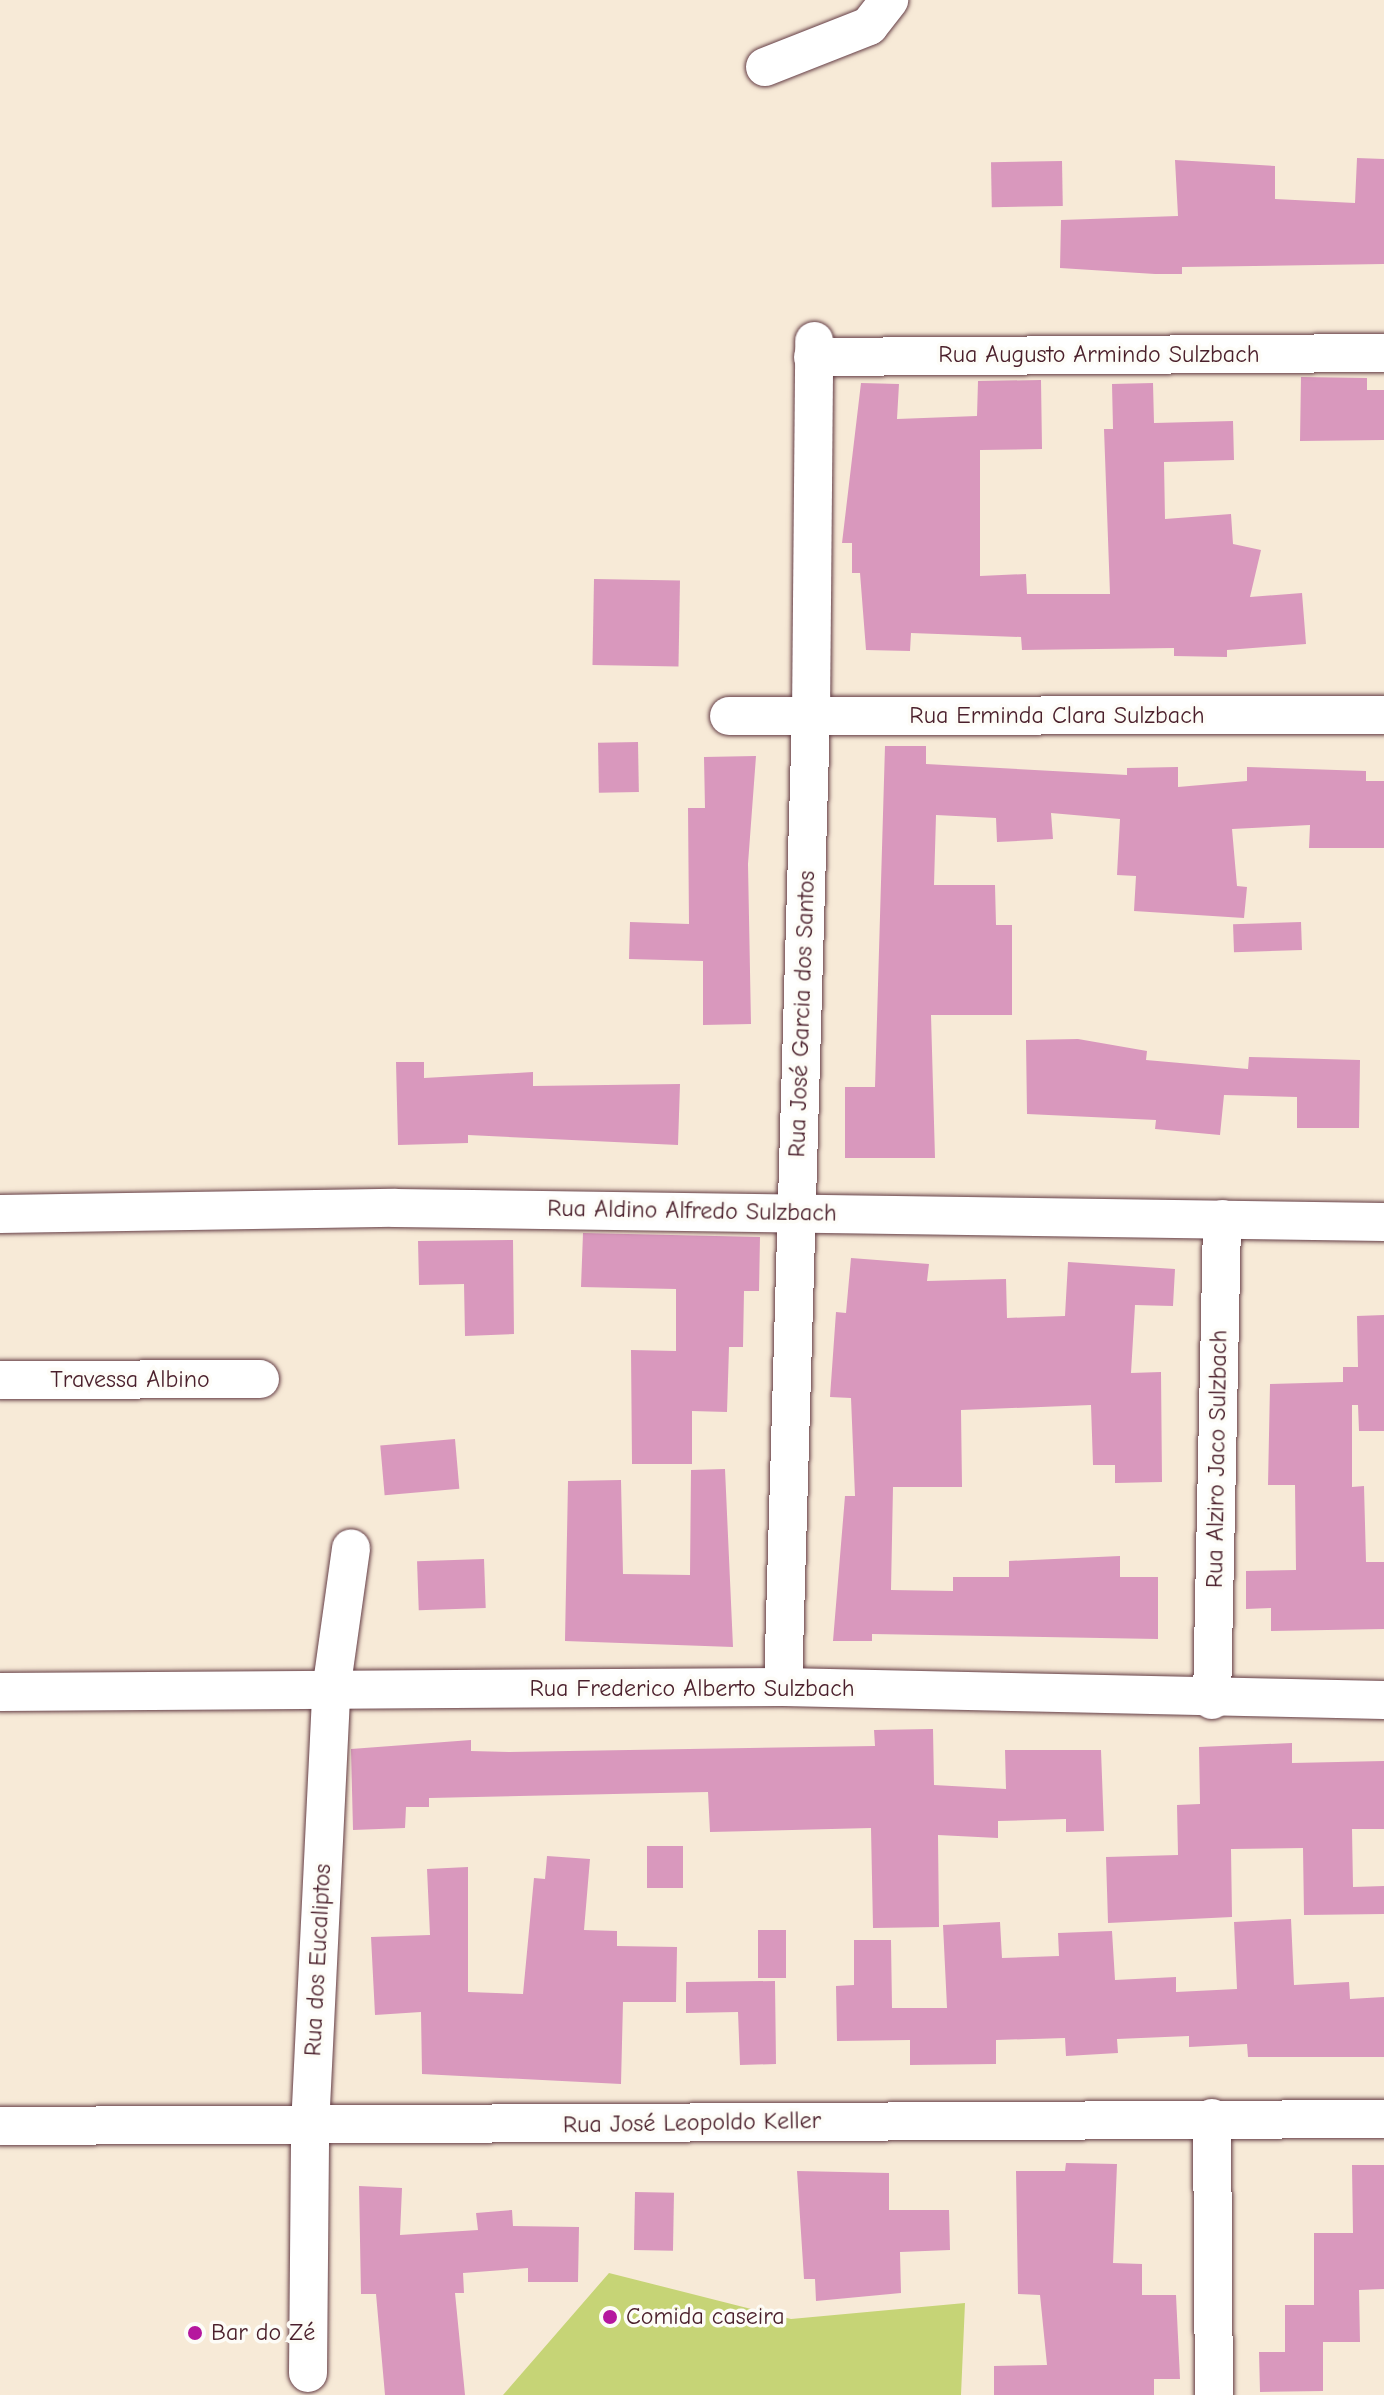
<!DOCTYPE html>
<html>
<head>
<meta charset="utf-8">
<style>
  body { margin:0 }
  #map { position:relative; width:1384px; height:2395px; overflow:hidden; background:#f7ead7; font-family:"Comic Neue",sans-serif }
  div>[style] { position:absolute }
  .green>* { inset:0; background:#c6d476 }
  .building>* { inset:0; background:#d998bd; transform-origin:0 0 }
  .roads { filter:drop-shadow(0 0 2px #643d45) drop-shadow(0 0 2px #643d45) }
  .minor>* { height:38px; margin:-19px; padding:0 19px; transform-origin:19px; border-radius:19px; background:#fff }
  .dots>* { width:22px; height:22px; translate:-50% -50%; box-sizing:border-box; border:4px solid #fdfcf7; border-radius:50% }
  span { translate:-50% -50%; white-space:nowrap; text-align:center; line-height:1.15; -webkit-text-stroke:7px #fdfcf7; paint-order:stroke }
  .street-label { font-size:24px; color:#4a1f2b }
  .poi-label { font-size:24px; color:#4a1f2b }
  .left { translate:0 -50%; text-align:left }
</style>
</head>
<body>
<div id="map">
  <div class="green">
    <i style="clip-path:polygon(609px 2273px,791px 2319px,965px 2303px,961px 2395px,503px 2395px)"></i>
  </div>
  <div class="building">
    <i style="clip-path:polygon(1357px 158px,1384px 159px,1384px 264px,1182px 267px,1182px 274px,1155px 274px,1060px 268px,1061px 220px,1178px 216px,1175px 160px,1275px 166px,1275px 199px,1355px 203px)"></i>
    <i style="left:1062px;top:161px;width:45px;height:71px;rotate:89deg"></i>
    <i style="clip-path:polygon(1301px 377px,1367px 378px,1367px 390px,1384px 390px,1384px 440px,1300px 441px)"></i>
    <i style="clip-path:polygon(1041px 380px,1042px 449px,980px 450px,980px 576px,1026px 574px,1027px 594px,1110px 594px,1104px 429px,1113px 429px,1112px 384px,1153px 383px,1154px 423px,1233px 421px,1234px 460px,1164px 462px,1165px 519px,1231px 514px,1233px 544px,1261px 550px,1250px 597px,1302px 593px,1306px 644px,1227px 650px,1227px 657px,1174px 656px,1174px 648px,1022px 650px,1021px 637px,911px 633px,910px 651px,866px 650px,860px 573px,852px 573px,852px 543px,842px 543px,861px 383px,899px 384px,897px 419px,977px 416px,978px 381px)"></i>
    <i style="left:594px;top:579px;width:86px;height:86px;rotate:1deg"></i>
    <i style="left:638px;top:742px;width:50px;height:40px;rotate:89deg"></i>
    <i style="clip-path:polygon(885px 746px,926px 746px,926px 764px,1127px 775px,1127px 768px,1178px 767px,1178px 787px,1247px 781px,1247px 767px,1366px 771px,1366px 781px,1384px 781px,1384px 848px,1309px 848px,1310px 825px,1232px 829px,1237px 886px,1247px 887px,1244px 918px,1134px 911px,1136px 876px,1117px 875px,1120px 819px,1051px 813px,1053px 839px,997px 842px,996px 818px,936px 815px,934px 885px,995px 885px,996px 925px,1012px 925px,1012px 1015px,931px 1015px,935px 1158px,845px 1158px,845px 1087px,875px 1087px)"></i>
    <i style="clip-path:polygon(756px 756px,748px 864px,751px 1024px,703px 1025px,703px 961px,629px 959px,630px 922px,689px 924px,688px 808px,705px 808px,704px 757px)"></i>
    <i style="left:1301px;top:922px;width:28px;height:68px;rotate:88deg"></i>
    <i style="clip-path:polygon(1078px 1039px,1147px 1051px,1146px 1060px,1248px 1069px,1249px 1057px,1360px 1060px,1359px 1128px,1297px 1128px,1297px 1097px,1224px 1095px,1220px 1135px,1155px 1129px,1156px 1120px,1027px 1114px,1026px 1040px)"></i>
    <i style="clip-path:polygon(396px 1062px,424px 1062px,424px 1078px,533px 1072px,533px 1086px,680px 1084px,678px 1145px,468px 1135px,468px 1143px,398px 1145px)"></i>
    <i style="clip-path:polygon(583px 1233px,760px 1237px,759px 1291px,744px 1291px,743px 1347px,729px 1347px,727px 1412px,692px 1411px,692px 1464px,632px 1464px,631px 1350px,676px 1351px,676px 1289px,581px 1287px)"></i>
    <i style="clip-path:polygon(513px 1240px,514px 1334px,465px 1336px,464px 1284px,419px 1285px,418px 1241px)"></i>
    <i style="clip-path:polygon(851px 1258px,929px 1264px,927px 1281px,1006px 1279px,1007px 1318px,1065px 1316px,1068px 1262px,1175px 1269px,1173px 1306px,1135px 1305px,1131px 1373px,1161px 1372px,1162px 1482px,1115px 1483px,1115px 1465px,1093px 1465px,1091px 1405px,961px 1410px,962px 1487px,893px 1487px,891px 1590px,953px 1591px,953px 1577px,1009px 1577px,1009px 1561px,1120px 1556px,1120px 1577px,1158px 1577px,1158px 1639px,872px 1634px,872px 1641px,833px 1641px,845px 1496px,855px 1496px,851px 1398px,830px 1397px,836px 1312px,846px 1313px)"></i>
    <i style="clip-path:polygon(1384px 1315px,1384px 1431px,1359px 1431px,1358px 1405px,1352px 1405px,1352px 1487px,1364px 1486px,1366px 1562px,1384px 1562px,1384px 1629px,1271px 1631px,1271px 1608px,1246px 1609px,1246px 1571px,1296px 1570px,1295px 1485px,1268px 1485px,1270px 1384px,1343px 1382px,1343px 1367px,1358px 1367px,1357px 1316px)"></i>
    <i style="left:455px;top:1439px;width:50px;height:75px;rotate:85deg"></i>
    <i style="clip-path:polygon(725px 1469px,733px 1647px,565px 1641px,568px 1481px,621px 1480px,623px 1574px,690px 1575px,691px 1470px)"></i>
    <i style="left:484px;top:1559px;width:49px;height:67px;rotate:88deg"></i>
    <i style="clip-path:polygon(933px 1729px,934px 1785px,1006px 1789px,1005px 1750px,1101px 1750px,1104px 1831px,1066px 1832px,1066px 1819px,998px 1821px,998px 1838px,938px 1835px,939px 1927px,873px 1928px,871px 1828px,710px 1832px,708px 1792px,429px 1798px,429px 1807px,406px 1807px,405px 1828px,353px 1830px,351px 1749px,471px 1740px,471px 1751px,509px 1752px,875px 1746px,874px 1730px)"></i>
    <i style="clip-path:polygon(1292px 1743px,1292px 1763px,1384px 1761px,1384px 1829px,1352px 1829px,1353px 1887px,1384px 1886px,1384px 1914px,1304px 1915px,1303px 1848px,1231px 1849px,1232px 1917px,1108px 1923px,1106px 1857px,1178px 1855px,1177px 1805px,1200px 1804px,1199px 1747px)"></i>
    <i style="left:647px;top:1846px;width:36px;height:42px"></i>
    <i style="clip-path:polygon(547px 1856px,590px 1859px,584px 1930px,617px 1931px,617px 1946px,677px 1947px,676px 2002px,623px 2002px,621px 2084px,422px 2074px,421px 2012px,375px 2015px,371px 1937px,430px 1935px,427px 1869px,468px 1867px,468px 1992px,523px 1994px,534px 1878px,545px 1879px)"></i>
    <i style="clip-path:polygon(1291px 1919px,1294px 1985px,1349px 1982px,1350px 1999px,1384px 1997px,1384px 2057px,1248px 2057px,1247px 2044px,1189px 2047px,1189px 2036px,1117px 2039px,1118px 2053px,1066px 2056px,1065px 2038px,996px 2040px,996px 2064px,910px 2065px,910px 2040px,837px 2041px,836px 1986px,854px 1985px,854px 1940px,891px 1940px,892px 2008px,947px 2008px,943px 1925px,1000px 1922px,1002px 1958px,1059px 1956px,1058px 1933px,1112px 1931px,1115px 1980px,1176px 1977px,1176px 1992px,1237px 1989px,1234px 1922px)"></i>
    <i style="left:758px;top:1930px;width:28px;height:48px"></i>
    <i style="clip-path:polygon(775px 1981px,776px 2064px,740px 2065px,738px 2012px,686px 2013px,686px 1982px)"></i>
    <i style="clip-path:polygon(1066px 2163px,1117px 2164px,1113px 2263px,1142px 2264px,1142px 2295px,1176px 2295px,1180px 2379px,1154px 2379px,1154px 2395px,994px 2395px,994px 2366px,1047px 2365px,1040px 2295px,1018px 2294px,1016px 2171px,1065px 2171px)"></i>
    <i style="clip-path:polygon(1352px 2165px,1384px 2165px,1384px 2289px,1359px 2290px,1360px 2342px,1323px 2342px,1323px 2391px,1260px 2392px,1259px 2352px,1285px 2352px,1285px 2305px,1314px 2305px,1314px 2233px,1353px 2233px)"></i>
    <i style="clip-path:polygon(797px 2171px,889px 2173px,889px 2210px,949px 2210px,950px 2250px,900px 2252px,901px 2293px,816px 2301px,815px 2279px,804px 2279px)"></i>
    <i style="clip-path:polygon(359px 2186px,402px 2188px,400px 2235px,478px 2230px,476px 2213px,512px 2210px,513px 2226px,579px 2227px,578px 2282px,528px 2282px,528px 2268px,463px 2273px,464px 2293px,455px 2293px,465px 2395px,385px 2395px,376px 2294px,361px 2294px)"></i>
    <i style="left:635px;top:2192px;width:39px;height:58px;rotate:1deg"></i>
  </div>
  <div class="roads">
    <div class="minor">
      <i style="left:765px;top:67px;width:112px;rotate:-21.5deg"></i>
      <i style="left:869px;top:26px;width:33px;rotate:-52deg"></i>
      <i style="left:813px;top:357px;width:571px;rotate:-0.4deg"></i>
      <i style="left:729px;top:716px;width:655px;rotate:-0.09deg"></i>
      <i style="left:0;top:1214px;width:395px;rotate:-0.9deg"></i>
      <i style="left:395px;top:1208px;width:989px;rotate:0.81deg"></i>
      <i style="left:0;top:1380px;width:260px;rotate:-0.2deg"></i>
      <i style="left:783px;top:1687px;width:970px;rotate:-88.35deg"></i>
      <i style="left:811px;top:717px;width:376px;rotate:-89.5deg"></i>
      <i style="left:0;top:1692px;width:783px;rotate:-0.37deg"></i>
      <i style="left:783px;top:1687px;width:601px;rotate:1.24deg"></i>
      <i style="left:1212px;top:1700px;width:481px;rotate:-88.8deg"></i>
      <i style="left:1212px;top:2118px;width:277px;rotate:89.6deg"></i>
      <i style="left:0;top:2126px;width:1384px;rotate:-0.29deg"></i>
      <i style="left:308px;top:2373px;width:246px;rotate:-89.5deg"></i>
      <i style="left:310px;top:2127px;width:437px;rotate:-87.2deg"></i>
      <i style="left:331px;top:1691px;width:144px;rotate:-82deg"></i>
    </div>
  </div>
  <div class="dots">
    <i style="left:610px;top:2317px;background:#b5179e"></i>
    <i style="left:195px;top:2333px;background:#b5179e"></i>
  </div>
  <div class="street-label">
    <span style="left:1099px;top:355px">Rua Augusto Armindo Sulzbach</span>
    <span style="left:1057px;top:716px">Rua Erminda Clara Sulzbach</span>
    <span style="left:802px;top:1014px;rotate:-88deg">Rua José Garcia dos Santos</span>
    <span style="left:692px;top:1211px;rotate:1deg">Rua Aldino Alfredo Sulzbach</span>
    <span style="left:130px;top:1380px">Travessa Albino</span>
    <span style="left:1217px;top:1459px;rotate:-89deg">Rua Alziro Jaco Sulzbach</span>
    <span style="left:692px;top:1689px">Rua Frederico Alberto Sulzbach</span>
    <span style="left:318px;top:1960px;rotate:-87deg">Rua dos Eucaliptos</span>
    <span style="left:692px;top:2123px;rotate:-1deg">Rua José Leopoldo Keller</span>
  </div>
  <div class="poi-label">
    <span class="left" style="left:626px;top:2317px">Comida caseira</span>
    <span class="left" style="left:211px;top:2333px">Bar do Zé</span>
  </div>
</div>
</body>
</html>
